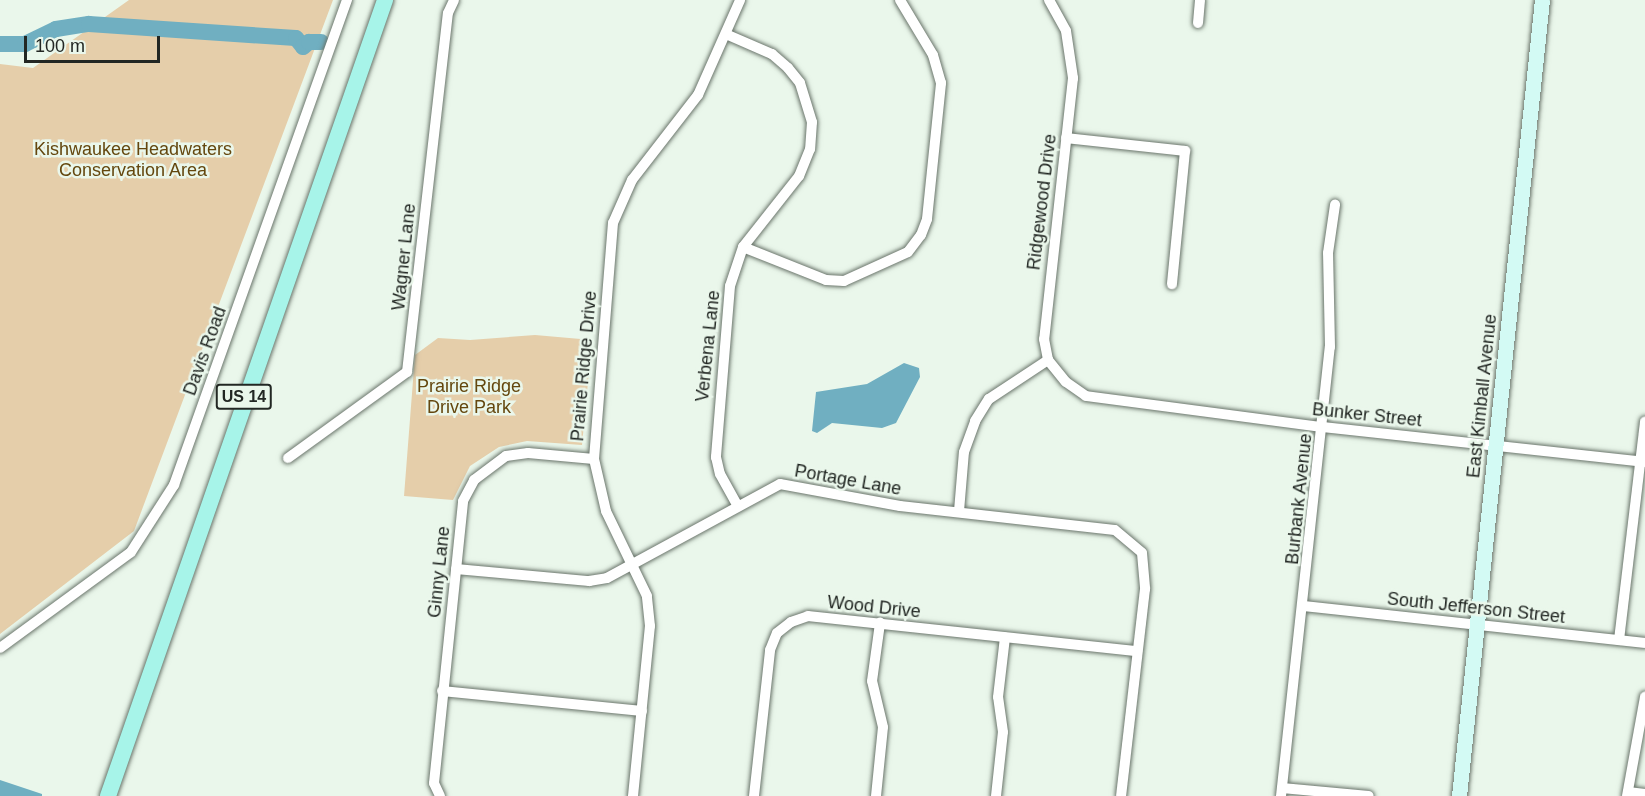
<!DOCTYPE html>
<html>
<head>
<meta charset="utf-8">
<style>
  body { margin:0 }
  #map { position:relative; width:1645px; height:796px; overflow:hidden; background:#eaf7eb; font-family:Helvetica,sans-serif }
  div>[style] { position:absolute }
  .green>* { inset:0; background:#e5ceaa }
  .water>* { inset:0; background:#70afc1 }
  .river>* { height:16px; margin:-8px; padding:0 8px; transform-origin:8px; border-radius:8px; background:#70afc1 }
  .roads { filter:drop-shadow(0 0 2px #6a756b) drop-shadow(0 0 2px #6a756b) }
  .street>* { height:10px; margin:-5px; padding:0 5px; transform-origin:5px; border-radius:5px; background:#fff }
  .secondary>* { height:15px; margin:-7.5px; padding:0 7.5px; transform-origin:7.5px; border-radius:7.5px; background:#d3faf4 }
  .primary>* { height:16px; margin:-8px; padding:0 8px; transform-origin:8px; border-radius:8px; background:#a7f4e9 }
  span { translate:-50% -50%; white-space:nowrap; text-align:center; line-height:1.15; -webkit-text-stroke:5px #eaf7eb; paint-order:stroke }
  .shield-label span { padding:2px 4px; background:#eaf7eb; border:2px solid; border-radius:4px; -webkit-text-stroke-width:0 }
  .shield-label { font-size:16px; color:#222723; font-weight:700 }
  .park-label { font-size:18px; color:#64470e }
  .street-label { font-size:18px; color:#222723 }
  .scale { position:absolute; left:24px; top:36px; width:136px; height:27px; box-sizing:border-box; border:3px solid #222723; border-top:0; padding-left:8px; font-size:18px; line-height:21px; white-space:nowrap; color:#222723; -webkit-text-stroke:4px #eaf7eb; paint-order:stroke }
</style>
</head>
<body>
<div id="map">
  <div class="green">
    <i style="clip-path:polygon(129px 0,333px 0,134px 531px,0 634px,0 64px,33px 68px)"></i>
    <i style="clip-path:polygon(535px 335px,592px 340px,582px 445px,527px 441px,499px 447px,470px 466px,453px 500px,404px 496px,415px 355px,438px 338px,470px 340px)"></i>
  </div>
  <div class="water">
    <i style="clip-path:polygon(904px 363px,919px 368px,920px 377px,896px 423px,882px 428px,832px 423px,817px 433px,812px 431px,816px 392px,867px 384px)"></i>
    <i style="clip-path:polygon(0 780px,42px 794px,42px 796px,0 796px)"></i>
  </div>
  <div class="river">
    <i style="left:0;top:44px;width:25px"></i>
    <i style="left:25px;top:44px;width:34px;rotate:-26deg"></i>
    <i style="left:56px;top:29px;width:33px;rotate:-9deg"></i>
    <i style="left:89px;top:24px;width:207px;rotate:3.9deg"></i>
    <i style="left:296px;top:38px;width:11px;rotate:52deg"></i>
    <i style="left:303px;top:47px;width:8px;rotate:-40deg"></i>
    <i style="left:309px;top:42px;width:12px"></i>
  </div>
  <div class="roads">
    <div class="street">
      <i style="left:1049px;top:0;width:35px;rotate:61deg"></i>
      <i style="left:1066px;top:31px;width:48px;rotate:81.5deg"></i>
      <i style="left:1073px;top:78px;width:263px;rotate:96.3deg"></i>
      <i style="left:1044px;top:339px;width:21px;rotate:79deg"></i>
      <i style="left:1048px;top:360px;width:28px;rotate:51deg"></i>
      <i style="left:1066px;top:382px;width:24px;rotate:35deg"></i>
      <i style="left:1086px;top:396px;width:239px;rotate:7.5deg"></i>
      <i style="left:1323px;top:427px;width:324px;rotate:6.2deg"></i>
      <i style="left:1198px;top:23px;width:23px;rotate:-85deg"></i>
      <i style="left:728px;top:35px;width:48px;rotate:23.4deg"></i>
      <i style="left:772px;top:54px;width:21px;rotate:41deg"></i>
      <i style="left:788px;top:68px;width:19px;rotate:51deg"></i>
      <i style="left:800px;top:83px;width:41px;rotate:72.9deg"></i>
      <i style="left:812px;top:122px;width:27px;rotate:94deg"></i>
      <i style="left:810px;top:149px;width:29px;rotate:112deg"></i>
      <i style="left:799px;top:176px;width:90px;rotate:128.3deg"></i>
      <i style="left:743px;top:247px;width:41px;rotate:108.4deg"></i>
      <i style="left:730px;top:286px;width:172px;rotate:94.7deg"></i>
      <i style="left:716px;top:457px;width:17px;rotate:77deg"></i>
      <i style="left:720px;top:474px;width:37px;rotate:61deg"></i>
      <i style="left:1066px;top:138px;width:120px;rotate:6.2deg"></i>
      <i style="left:1185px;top:151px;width:134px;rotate:95.6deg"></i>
      <i style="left:743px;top:247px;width:89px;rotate:21.7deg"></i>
      <i style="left:826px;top:280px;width:18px;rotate:3deg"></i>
      <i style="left:844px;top:281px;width:70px;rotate:-24.4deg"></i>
      <i style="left:908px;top:252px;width:21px;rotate:-53deg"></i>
      <i style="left:921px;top:235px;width:17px;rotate:-69deg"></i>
      <i style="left:927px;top:219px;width:137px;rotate:-84.1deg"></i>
      <i style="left:941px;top:83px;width:29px;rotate:-106deg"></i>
      <i style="left:933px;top:55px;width:64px;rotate:-121deg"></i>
      <i style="left:288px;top:458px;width:147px;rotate:-35.9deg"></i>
      <i style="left:407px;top:372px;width:361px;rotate:-83.5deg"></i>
      <i style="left:448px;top:13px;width:14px;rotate:-65deg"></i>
      <i style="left:959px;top:511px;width:59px;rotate:-85.2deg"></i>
      <i style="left:964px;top:452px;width:33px;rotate:-70deg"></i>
      <i style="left:975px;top:421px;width:26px;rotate:-58deg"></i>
      <i style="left:989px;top:399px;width:71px;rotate:-33.5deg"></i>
      <i style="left:456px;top:569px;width:134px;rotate:5.2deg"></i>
      <i style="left:589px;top:581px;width:18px;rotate:-9deg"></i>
      <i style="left:607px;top:578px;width:197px;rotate:-28.5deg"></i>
      <i style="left:780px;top:484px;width:122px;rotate:10.4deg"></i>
      <i style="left:900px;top:506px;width:216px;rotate:6.4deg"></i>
      <i style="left:1115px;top:530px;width:35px;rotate:40deg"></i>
      <i style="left:1142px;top:553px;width:36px;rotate:85deg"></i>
      <i style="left:1145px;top:589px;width:208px;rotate:96.6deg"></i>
      <i style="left:1304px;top:606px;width:343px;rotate:6.2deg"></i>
      <i style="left:1619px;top:640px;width:220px;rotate:-83.2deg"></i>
      <i style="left:0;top:648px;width:162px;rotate:-36.2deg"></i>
      <i style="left:131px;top:552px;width:80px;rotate:-57.3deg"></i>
      <i style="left:174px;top:485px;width:515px;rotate:-70.37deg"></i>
      <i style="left:442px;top:691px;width:201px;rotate:5.7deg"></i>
      <i style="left:1282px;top:788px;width:87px;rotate:5.3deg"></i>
      <i style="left:1628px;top:792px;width:17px;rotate:7deg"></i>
      <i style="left:440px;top:796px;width:14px;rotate:-115deg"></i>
      <i style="left:434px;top:783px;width:283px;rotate:-84.1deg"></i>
      <i style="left:463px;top:501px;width:24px;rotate:-62deg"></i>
      <i style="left:474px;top:480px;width:40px;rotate:-37deg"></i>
      <i style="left:506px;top:456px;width:22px;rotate:-8deg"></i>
      <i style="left:528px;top:453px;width:66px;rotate:5.2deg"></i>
      <i style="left:633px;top:796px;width:171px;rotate:-84.3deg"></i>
      <i style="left:650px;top:626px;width:30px;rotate:-96deg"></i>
      <i style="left:647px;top:596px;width:94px;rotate:-115.8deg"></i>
      <i style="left:606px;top:511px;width:53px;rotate:-103deg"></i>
      <i style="left:594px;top:459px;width:237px;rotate:-85.4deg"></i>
      <i style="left:613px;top:223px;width:47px;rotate:-66.2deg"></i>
      <i style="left:632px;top:180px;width:108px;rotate:-52.2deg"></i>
      <i style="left:698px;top:95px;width:104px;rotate:-66.1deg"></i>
      <i style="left:754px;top:796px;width:147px;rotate:-83.7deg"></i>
      <i style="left:770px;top:650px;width:18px;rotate:-68deg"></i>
      <i style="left:777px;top:633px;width:18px;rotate:-38deg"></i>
      <i style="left:791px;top:622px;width:18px;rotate:-19deg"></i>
      <i style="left:808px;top:616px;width:331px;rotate:6.1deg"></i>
      <i style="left:876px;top:796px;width:69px;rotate:-84.2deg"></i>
      <i style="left:883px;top:727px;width:47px;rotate:-103.4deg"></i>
      <i style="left:872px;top:681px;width:59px;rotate:-82.1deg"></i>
      <i style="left:996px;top:796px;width:64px;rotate:-83.8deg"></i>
      <i style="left:1003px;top:732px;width:35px;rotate:-98deg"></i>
      <i style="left:998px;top:697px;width:60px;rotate:-83.3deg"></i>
      <i style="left:1281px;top:796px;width:452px;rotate:-83.8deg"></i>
      <i style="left:1330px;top:347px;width:94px;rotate:-91.2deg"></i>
      <i style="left:1328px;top:253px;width:49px;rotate:-81.7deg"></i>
      <i style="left:1627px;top:796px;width:101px;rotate:-79.7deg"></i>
    </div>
    <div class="secondary">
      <i style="left:1459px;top:796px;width:800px;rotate:-84.05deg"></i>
    </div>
    <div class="primary">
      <i style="left:108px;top:796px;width:843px;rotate:-70.81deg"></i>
    </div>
  </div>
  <div class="shield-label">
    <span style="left:244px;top:397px">US 14</span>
  </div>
  <div class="park-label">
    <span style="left:133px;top:160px">Kishwaukee Headwaters<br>Conservation Area</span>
    <span style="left:469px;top:397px">Prairie Ridge<br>Drive Park</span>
  </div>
  <div class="street-label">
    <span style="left:1042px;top:202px;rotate:-83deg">Ridgewood Drive</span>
    <span style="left:404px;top:257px;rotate:-84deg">Wagner Lane</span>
    <span style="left:708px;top:346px;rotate:-84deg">Verbena Lane</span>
    <span style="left:205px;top:351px;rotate:-70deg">Davis Road</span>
    <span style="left:584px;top:366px;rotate:-85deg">Prairie Ridge Drive</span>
    <span style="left:1482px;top:396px;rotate:-84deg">East Kimball Avenue</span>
    <span style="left:1367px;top:415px;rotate:6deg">Bunker Street</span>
    <span style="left:848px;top:480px;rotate:10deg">Portage Lane</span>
    <span style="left:1299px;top:499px;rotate:-84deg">Burbank Avenue</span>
    <span style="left:439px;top:572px;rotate:-84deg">Ginny Lane</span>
    <span style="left:874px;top:607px;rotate:6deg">Wood Drive</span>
    <span style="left:1476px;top:608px;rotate:6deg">South Jefferson Street</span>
  </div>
  <div class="scale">100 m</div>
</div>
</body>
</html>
